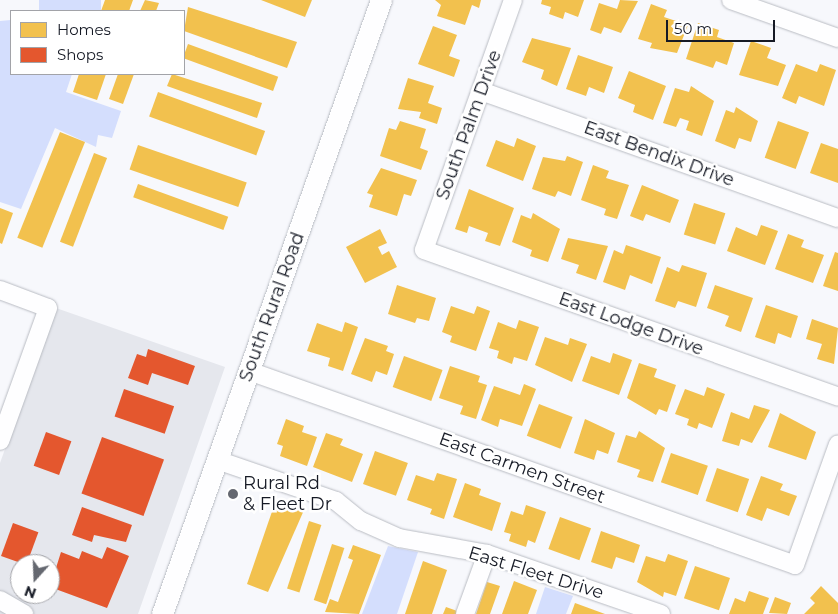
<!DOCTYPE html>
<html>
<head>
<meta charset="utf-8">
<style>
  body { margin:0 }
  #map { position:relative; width:838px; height:614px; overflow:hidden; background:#f7f8fc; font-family:Montserrat,sans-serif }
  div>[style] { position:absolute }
  .built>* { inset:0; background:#e5e7ed }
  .green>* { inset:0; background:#d4defd; transform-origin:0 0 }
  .homes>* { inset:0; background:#f2c14e; transform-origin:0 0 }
  .shops>* { inset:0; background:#e4572e; transform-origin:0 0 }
  .roads { filter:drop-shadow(0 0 1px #b9bcc3) drop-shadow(0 0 1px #b9bcc3) }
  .minor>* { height:18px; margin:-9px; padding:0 9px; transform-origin:9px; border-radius:9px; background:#fefeff }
  .major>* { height:21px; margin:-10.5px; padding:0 10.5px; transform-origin:10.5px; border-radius:10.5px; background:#fefeff }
  .dots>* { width:14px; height:14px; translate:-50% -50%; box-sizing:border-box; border:2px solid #fff; border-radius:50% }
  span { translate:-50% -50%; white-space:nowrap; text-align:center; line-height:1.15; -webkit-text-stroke:5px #fff; paint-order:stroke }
  .street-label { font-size:18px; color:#161a25 }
  .poi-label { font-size:18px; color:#161a25 }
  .left { translate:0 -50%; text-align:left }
  .legend { position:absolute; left:10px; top:10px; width:175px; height:65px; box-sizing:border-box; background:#fff; border:1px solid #a2a3a8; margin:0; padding:6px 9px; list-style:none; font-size:15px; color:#161a25 }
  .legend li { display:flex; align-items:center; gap:10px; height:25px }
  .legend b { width:25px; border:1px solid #a2a3a8 }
  .north { position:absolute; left:10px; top:554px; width:50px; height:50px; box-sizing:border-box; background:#fff; border:1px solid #a2a3a8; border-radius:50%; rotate:200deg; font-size:14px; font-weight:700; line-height:20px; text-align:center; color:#161a25 }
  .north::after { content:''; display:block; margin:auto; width:18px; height:22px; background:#656870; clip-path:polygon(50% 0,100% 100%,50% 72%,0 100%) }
  .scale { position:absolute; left:666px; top:20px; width:109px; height:22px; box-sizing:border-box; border:2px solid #161a25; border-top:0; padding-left:6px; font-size:15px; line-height:18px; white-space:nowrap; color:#161a25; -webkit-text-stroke:4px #fff; paint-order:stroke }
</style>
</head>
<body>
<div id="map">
  <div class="built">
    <i style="clip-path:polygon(evenodd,56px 308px,225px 367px,138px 614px,0 614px,0 463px,56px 308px,20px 564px,50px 564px,50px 594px,20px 594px,20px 564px)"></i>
  </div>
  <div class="green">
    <i style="left:39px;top:0;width:62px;height:11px"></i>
    <i style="clip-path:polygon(11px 20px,11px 74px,72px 74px,66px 92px,121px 111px,112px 138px,98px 135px,96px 147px,55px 128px,21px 209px,0 202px,0 21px)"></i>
    <i style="clip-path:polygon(388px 546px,418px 552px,397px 614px,362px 614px)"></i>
    <i style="clip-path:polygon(545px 587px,573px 596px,566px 614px,536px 614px)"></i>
  </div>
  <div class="homes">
    <i style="clip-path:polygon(105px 0,133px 0,129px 11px,101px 11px)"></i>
    <i style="clip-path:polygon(145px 0,159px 3px,156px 11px,140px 11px)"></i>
    <i style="clip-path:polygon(261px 0,312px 0,305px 17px)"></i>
    <i style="clip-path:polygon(435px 0,481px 0,479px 8px,472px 5px,465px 25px,437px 16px,441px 5px)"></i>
    <i style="clip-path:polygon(542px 0,584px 0,578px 17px,565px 12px,563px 19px,549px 14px,551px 7px,541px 4px)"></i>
    <i style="clip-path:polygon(620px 0,638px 1px,621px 33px,604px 27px,601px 34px,590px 30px,599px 3px,617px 9px)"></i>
    <i style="clip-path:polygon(651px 4px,667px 10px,664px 17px,688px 25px,677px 53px,650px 48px,652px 43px,638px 39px)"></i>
    <i style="clip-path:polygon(188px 7px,297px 42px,287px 68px,184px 31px)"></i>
    <i style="clip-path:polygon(698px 23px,719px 30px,717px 37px,734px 43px,727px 65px,716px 61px,713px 68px,686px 59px)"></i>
    <i style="clip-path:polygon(433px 26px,457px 35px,449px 56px,460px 60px,454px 77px,418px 64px)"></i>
    <i style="clip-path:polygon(532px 38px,571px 48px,557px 86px,541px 79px,544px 70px,522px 62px)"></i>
    <i style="clip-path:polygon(751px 41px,771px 48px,767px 58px,786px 65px,778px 86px,739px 75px)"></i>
    <i style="left:188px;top:44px;width:96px;height:15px;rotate:20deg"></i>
    <i style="clip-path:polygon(578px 55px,613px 67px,604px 93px,589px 87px,586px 96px,566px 89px)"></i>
    <i style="clip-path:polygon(796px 64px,817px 72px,820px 64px,836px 70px,824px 106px,799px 96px,796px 104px,782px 98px)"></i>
    <i style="clip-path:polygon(629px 71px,666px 86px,653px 120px,633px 112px,635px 105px,618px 98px)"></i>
    <i style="clip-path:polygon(79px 74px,106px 74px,97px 100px,73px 92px)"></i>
    <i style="clip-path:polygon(118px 74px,134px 74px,123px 104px,109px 99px)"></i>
    <i style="clip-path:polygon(172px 74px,262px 103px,257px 118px,167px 86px)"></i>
    <i style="clip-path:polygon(408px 78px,434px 86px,428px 103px,442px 108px,437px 124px,419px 118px,421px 112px,398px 109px)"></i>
    <i style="clip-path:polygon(691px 86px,714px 101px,702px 136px,686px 130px,689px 121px,680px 118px,676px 127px,663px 123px,675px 88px,689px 92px)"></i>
    <i style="left:158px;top:92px;width:114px;height:26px;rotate:20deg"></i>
    <i style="clip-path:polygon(736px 107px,758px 121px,751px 142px,739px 138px,735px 149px,715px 141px,726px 110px,734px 113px)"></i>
    <i style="clip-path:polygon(400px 121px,426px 129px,420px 148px,428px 151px,421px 170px,380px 156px,389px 128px,396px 130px)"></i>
    <i style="left:778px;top:121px;width:33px;height:39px;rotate:20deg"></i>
    <i style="left:60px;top:132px;width:27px;height:114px;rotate:22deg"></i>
    <i style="clip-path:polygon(517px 138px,536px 146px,523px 181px,486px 166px,496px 140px,514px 147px)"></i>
    <i style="clip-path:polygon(821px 143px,838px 149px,838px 183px,810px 173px)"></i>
    <i style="left:138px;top:145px;width:115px;height:26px;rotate:19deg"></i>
    <i style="left:94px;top:153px;width:14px;height:95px;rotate:21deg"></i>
    <i style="clip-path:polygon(567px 156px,583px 162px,571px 196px,558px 191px,555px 197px,532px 189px,543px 157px,565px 161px)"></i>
    <i style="clip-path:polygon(593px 165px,609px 171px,606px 178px,629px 185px,617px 219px,604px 215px,606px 209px,581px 200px)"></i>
    <i style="clip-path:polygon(381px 168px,417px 180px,411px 196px,404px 194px,397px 216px,369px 207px,373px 195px,367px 193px)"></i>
    <i style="left:138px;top:184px;width:96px;height:14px;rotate:20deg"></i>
    <i style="clip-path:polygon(642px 185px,679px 200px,670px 223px,646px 214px,643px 221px,630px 216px)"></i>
    <i style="clip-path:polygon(469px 189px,514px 208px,500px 246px,485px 241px,488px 233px,469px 226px,467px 233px,455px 229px)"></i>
    <i style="left:694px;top:203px;width:33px;height:33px;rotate:18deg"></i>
    <i style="clip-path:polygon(0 208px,13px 213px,2px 244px,0 243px)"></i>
    <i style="clip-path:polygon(533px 213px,560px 229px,548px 262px,530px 256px,532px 250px,512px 242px,521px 215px,531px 219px)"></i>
    <i style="clip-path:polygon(761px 225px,778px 231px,765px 265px,727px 251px,736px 227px,757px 236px)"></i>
    <i style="clip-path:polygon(380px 229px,387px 243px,378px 247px,382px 255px,389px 251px,397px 267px,365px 283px,346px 247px)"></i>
    <i style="clip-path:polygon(788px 234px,804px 240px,801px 247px,824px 255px,813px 283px,775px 269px)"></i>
    <i style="clip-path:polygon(568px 238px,608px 246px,596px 280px,576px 273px,579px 265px,561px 259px)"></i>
    <i style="clip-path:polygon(626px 245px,661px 257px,652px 284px,630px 275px,625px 290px,603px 282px,614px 250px,623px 254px)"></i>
    <i style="clip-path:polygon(835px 252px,838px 253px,838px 291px,823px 286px)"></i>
    <i style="clip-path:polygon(682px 265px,707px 273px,696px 307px,678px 301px,675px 308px,655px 301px,667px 267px,679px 272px)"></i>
    <i style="clip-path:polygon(397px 285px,436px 298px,429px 321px,417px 318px,415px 323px,388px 314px)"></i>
    <i style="clip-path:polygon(715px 285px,753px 298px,741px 332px,725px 326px,729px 316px,707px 308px)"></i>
    <i style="clip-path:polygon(766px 305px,798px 316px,791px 338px,778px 333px,775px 344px,755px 337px)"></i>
    <i style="clip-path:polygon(451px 306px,474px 314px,477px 306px,490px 311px,476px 351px,450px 342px,452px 336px,442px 332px)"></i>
    <i style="clip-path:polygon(812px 319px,838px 328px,834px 364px,817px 359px,822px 344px,806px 339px)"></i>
    <i style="clip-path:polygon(519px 320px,539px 327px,527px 361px,514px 357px,512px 364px,497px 358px,499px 351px,489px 348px,498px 322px,516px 329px)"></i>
    <i style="clip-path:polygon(345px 322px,358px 327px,343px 371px,328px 366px,330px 358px,307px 351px,317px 323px,342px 332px)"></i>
    <i style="clip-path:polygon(545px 337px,568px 345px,570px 338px,587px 344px,572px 382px,535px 365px)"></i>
    <i style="clip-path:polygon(365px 338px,388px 346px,386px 351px,394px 354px,387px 375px,376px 371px,372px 382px,351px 374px)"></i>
    <i style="clip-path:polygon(613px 353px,632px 360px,619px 395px,582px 381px,591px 356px,610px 363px)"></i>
    <i style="left:404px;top:356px;width:41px;height:33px;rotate:20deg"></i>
    <i style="clip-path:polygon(639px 363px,657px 369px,654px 377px,676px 385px,667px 412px,659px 409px,656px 415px,627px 398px)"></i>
    <i style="clip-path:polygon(450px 366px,480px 376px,478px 382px,487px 385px,476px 419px,460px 414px,463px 406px,439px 398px)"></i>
    <i style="clip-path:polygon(524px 384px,536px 389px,522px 426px,500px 419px,498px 427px,481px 420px,494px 386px,520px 395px)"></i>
    <i style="clip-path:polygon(707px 387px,725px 394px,712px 428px,699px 423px,697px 429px,687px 425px,689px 419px,675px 414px,685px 389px,704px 396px)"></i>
    <i style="left:539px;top:404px;width:36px;height:34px;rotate:21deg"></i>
    <i style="clip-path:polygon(754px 405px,770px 410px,752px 443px,741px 439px,739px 446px,722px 441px,731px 412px,749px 419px)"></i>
    <i style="clip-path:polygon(780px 413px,816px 432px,806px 460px,768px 447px)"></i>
    <i style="clip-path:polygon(286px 419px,304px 426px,302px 432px,317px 437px,307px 466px,280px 456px,283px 446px,277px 444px)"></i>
    <i style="clip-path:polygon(585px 419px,615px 433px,608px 454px,597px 450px,594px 460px,574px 453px)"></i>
    <i style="clip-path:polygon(639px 431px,665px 448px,653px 482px,637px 477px,640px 470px,617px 462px,626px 435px,636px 438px)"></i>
    <i style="clip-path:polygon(326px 433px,343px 439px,340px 445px,363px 454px,352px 482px,313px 467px)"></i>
    <i style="left:375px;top:451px;width:35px;height:35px;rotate:20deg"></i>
    <i style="left:671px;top:453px;width:39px;height:31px;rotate:19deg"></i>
    <i style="left:717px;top:468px;width:34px;height:35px;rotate:19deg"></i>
    <i style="clip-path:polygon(437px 473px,457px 479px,444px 519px,430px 514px,432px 509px,407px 500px,416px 475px,434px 481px)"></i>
    <i style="clip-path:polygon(761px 476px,783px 484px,780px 490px,797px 496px,789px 516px,767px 508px,762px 521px,746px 515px)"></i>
    <i style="clip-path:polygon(465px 483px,481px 489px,479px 495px,501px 503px,492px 531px,453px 517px)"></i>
    <i style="clip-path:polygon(276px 500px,304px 510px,268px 592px,247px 584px)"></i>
    <i style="clip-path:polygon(526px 505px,546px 512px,535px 543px,528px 540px,526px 547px,509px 541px,511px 534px,504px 532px,511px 511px,523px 515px)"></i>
    <i style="left:560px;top:517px;width:33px;height:34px;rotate:20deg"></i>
    <i style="left:309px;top:521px;width:13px;height:71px;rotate:18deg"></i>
    <i style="clip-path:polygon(601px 531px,640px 545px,634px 563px,616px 557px,612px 569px,591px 562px)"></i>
    <i style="left:332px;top:544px;width:13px;height:59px;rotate:18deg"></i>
    <i style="clip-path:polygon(353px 545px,381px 555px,359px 614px,325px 612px,330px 599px,338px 602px,353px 560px,348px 558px)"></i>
    <i style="clip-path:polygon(668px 554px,688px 561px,676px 596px,664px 592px,663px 597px,637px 582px,646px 556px,665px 562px)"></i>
    <i style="clip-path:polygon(423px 561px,447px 570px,432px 614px,405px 614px)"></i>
    <i style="left:695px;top:566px;width:37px;height:34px;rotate:19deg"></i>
    <i style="clip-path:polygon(514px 581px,537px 590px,528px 614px,502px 614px)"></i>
    <i style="clip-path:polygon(487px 582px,500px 586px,490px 614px,476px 614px)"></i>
    <i style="clip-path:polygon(821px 586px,838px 603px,838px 614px,804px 614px,815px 603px,810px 598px)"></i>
    <i style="clip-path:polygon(749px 591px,769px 598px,763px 614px,729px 614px,735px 598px,745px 602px)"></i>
    <i style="clip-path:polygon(775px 597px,791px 603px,787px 614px,769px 613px)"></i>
    <i style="clip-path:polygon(575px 603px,605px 614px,571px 614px)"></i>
    <i style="clip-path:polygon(446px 607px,460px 612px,459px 614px,443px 614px)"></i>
  </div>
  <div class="shops">
    <i style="clip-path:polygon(148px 349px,195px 366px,188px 385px,152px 373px,148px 385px,128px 378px,137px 354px,146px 357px)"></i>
    <i style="left:124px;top:389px;width:53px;height:29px;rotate:19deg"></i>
    <i style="left:46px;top:432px;width:27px;height:36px;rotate:20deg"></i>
    <i style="left:102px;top:437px;width:66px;height:60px;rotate:20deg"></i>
    <i style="clip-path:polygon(82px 507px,132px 525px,126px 542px,94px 535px,92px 542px,72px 535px)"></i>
    <i style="left:13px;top:523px;width:27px;height:35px;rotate:20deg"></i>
    <i style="clip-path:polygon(107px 547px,129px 556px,107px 608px,50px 587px,61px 552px,79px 559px,82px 551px,102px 559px)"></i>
  </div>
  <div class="roads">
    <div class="minor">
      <i style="left:513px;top:0;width:265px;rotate:109.6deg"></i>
      <i style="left:424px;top:250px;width:439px;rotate:19.5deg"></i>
      <i style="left:731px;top:0;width:114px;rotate:19.6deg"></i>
      <i style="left:481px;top:91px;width:379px;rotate:19.6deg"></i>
      <i style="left:0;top:290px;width:51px;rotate:20.6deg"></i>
      <i style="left:48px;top:308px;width:141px;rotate:109.8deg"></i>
      <i style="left:249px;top:371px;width:579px;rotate:19.56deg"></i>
      <i style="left:795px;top:565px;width:128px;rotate:-70.4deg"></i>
      <i style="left:217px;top:460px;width:126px;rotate:19deg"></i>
      <i style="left:336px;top:501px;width:32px;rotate:39deg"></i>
      <i style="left:361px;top:521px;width:42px;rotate:24.1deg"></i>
      <i style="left:399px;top:538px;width:89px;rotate:10.3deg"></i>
      <i style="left:487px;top:554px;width:184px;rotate:19deg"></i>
      <i style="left:0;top:600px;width:28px;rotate:30deg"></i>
      <i style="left:465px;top:614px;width:64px;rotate:-69.9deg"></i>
    </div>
    <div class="major">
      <i style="left:162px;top:614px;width:652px;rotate:-70.37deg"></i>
    </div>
  </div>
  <div class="dots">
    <i style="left:233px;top:494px;background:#656870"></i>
  </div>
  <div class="street-label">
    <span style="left:469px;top:125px;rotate:-70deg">South Palm Drive</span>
    <span style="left:659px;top:154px;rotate:20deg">East Bendix Drive</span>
    <span style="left:272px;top:307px;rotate:-70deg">South Rural Road</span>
    <span style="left:631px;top:324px;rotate:20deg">East Lodge Drive</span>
    <span style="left:522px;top:468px;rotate:20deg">East Carmen Street</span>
    <span style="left:536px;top:573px;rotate:17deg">East Fleet Drive</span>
  </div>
  <div class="poi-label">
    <span class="left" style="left:243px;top:494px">Rural Rd<br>&amp; Fleet Dr</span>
  </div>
  <ul class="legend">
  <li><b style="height:14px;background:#f2c14e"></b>Homes</li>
  <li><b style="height:14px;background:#e4572e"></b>Shops</li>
  </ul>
  <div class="north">N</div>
  <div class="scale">50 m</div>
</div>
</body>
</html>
